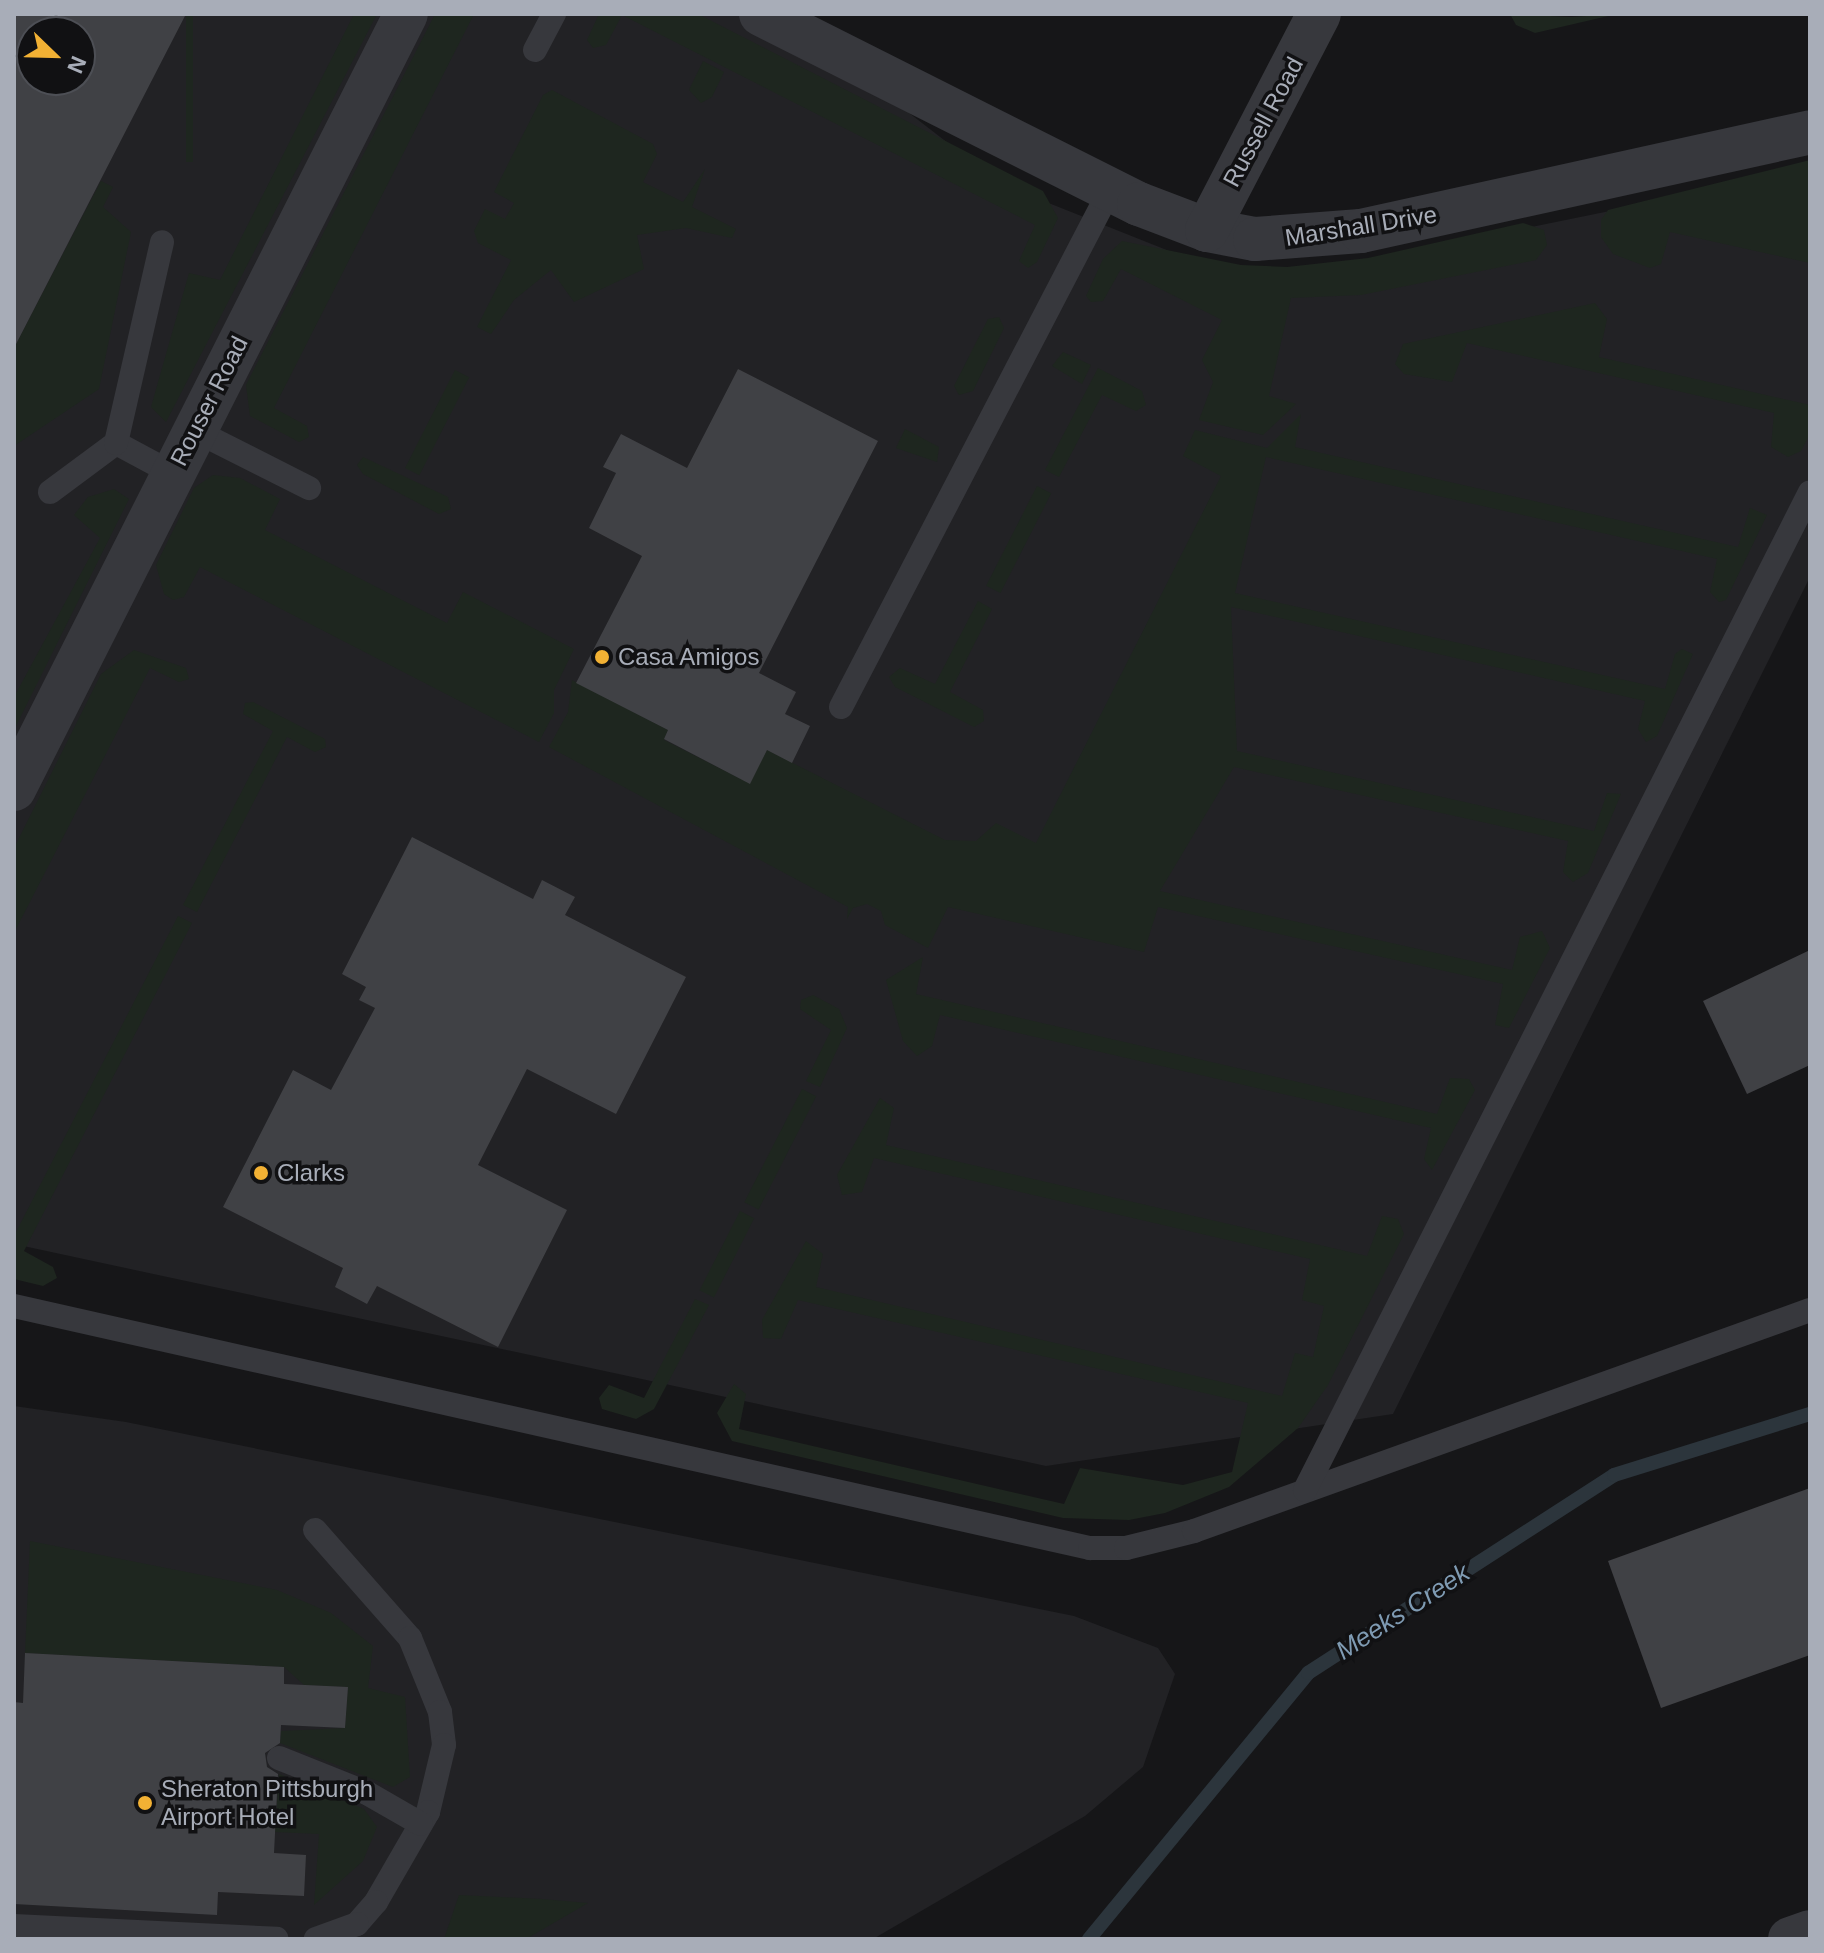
<!DOCTYPE html>
<html>
<head>
<meta charset="utf-8">
<style>
  body { margin:0 }
  #map { position:relative; width:1824px; height:1953px; overflow:hidden; background:#161618; font-family:Helvetica,sans-serif }
  div>[style] { position:absolute }
  .built>* { inset:0; background:#222225 }
  .green>* { inset:0; background:#1e261f; transform-origin:0 0 }
  .stream>* { height:14px; margin:-7px; padding:0 7px; transform-origin:7px; border-radius:7px; background:#2c353c }
  .building>* { inset:0; background:#404145 }
  .lane>* { height:24px; margin:-12px; padding:0 12px; transform-origin:12px; border-radius:12px; background:#37383d }
  .street>* { height:44px; margin:-22px; padding:0 22px; transform-origin:22px; border-radius:22px; background:#37383d }
  .dots>* { width:22px; height:22px; translate:-50% -50%; box-sizing:border-box; border:4px solid #111113; border-radius:50% }
  span { translate:-50% -50%; white-space:nowrap; text-align:center; line-height:1.15; -webkit-text-stroke:7px #111113; paint-order:stroke }
  .street-label { font-size:24px; color:#a8adb8 }
  .poi-label { font-size:24px; color:#a8adb8 }
  .left { translate:0 -50%; text-align:left }
  .water-label { font-size:26px; color:#7f9bb3; font-style:italic }
  .frame { position:absolute; inset:0; border:16px solid #a8adb8; pointer-events:none }
  .north { position:absolute; left:16px; top:16px; width:80px; height:80px; box-sizing:border-box; background:#111113; border:2px solid #4d4f55; border-radius:50%; rotate:113deg; font-size:22px; font-weight:700; line-height:32px; text-align:center; color:#a8adb8 }
  .north::after { content:''; display:block; margin:auto; width:28px; height:36px; background:#f2b134; clip-path:polygon(50% 0,100% 100%,50% 72%,0 100%) }
</style>
</head>
<body>
<div id="map">
  <div class="built">
    <i style="clip-path:polygon(evenodd,14px 14px,781px 14px,1001px 184px,1252px 284px,1810px 170px,1810px 577px,1393px 1414px,1046px 1466px,14px 1244px,14px 14px,32px 32px,80px 32px,80px 80px,32px 80px,32px 32px)"></i>
    <i style="clip-path:polygon(14px 1406px,126px 1422px,1074px 1616px,1158px 1648px,1175px 1674px,1143px 1767px,1085px 1816px,873px 1939px,14px 1939px)"></i>
  </div>
  <div class="green">
    <i style="left:186px;top:14px;width:7px;height:148px"></i>
    <i style="clip-path:polygon(354px 14px,377px 14px,166px 422px,151px 407px,189px 273px,220px 280px)"></i>
    <i style="clip-path:polygon(435px 14px,474px 14px,274px 408px,307px 426px,309px 437px,299px 442px,250px 416px,246px 385px)"></i>
    <i style="clip-path:polygon(599px 14px,698px 14px,1043px 191px,1058px 218px,1037px 262px,1028px 268px,1019px 261px,1035px 225px,622px 15px,606px 45px,593px 48px,587px 40px)"></i>
    <i style="clip-path:polygon(1510px 14px,1571px 17px,1617px 14px,1535px 33px,1516px 25px)"></i>
    <i style="clip-path:polygon(703px 61px,724px 72px,712px 97px,701px 103px,689px 90px)"></i>
    <i style="clip-path:polygon(552px 90px,653px 144px,657px 154px,643px 182px,683px 202px,705px 169px,692px 207px,736px 229px,732px 238px,686px 228px,637px 235px,644px 269px,574px 302px,551px 270px,514px 300px,491px 334px,477px 327px,511px 260px,478px 243px,474px 231px,485px 209px,505px 219px,514px 203px,494px 192px,543px 95px)"></i>
    <i style="clip-path:polygon(1810px 160px,1810px 263px,1670px 232px,1661px 264px,1650px 268px,1613px 254px,1601px 237px,1601px 220px,1608px 210px)"></i>
    <i style="clip-path:polygon(101px 181px,113px 187px,103px 207px,131px 232px,99px 389px,14px 446px,14px 348px)"></i>
    <i style="clip-path:polygon(1523px 223px,1544px 230px,1547px 245px,1536px 260px,1361px 295px,1291px 298px,1269px 396px,1296px 404px,1263px 435px,1199px 420px,1213px 382px,1202px 360px,1222px 320px,1121px 269px,1103px 301px,1091px 302px,1086px 296px,1103px 259px,1122px 241px,1241px 265px,1287px 267px,1368px 258px)"></i>
    <i style="clip-path:polygon(1595px 303px,1607px 319px,1599px 357px,1810px 405px,1810px 434px,1801px 451px,1788px 457px,1771px 447px,1774px 413px,1467px 343px,1452px 382px,1404px 374px,1395px 364px,1403px 344px)"></i>
    <i style="clip-path:polygon(988px 319px,999px 317px,1004px 328px,973px 391px,959px 395px,954px 386px)"></i>
    <i style="clip-path:polygon(1063px 352px,1091px 365px,1082px 384px,1052px 366px)"></i>
    <i style="clip-path:polygon(1098px 368px,1142px 391px,1146px 405px,1136px 411px,1102px 395px,1059px 477px,1045px 470px)"></i>
    <i style="left:455px;top:370px;width:16px;height:110px;rotate:27deg"></i>
    <i style="clip-path:polygon(1301px 414px,1295px 447px,1738px 547px,1750px 508px,1767px 515px,1726px 600px,1719px 602px,1710px 592px,1717px 559px,1266px 457px,1235px 593px,1665px 689px,1675px 654px,1682px 649px,1693px 654px,1657px 736px,1646px 742px,1638px 729px,1645px 701px,1231px 607px,1237px 751px,1594px 831px,1607px 793px,1621px 794px,1588px 873px,1573px 882px,1563px 872px,1568px 841px,1234px 767px,1160px 891px,1512px 970px,1520px 937px,1542px 931px,1550px 948px,1509px 1028px,1495px 1025px,1503px 984px,1158px 907px,1144px 952px,948px 907px,928px 948px,885px 925px,881px 911px,867px 904px,853px 908px,847px 919px,848px 907px,549px 747px,568px 712px,572px 680px,668px 730px,664px 740px,749px 783px,767px 750px,945px 840px,976px 841px,996px 823px,1036px 843px,1221px 476px,1183px 456px,1195px 430px,1267px 448px)"></i>
    <i style="clip-path:polygon(905px 429px,939px 447px,937px 462px,896px 448px)"></i>
    <i style="clip-path:polygon(363px 457px,448px 497px,451px 509px,439px 514px,363px 474px,357px 465px)"></i>
    <i style="clip-path:polygon(213px 475px,240px 478px,280px 499px,265px 530px,447px 623px,463px 592px,574px 649px,554px 690px,554px 713px,539px 742px,200px 567px,184px 597px,173px 600px,164px 594px,156px 565px,194px 488px)"></i>
    <i style="left:1037px;top:486px;width:16px;height:112px;rotate:27deg"></i>
    <i style="clip-path:polygon(114px 489px,129px 499px,14px 730px,14px 697px,100px 538px,74px 515px,88px 497px)"></i>
    <i style="clip-path:polygon(978px 601px,992px 609px,950px 692px,983px 710px,984px 721px,974px 727px,895px 687px,889px 677px,900px 668px,935px 684px)"></i>
    <i style="clip-path:polygon(134px 650px,186px 668px,189px 679px,179px 682px,150px 668px,14px 933px,14px 848px,101px 674px)"></i>
    <i style="clip-path:polygon(253px 702px,325px 739px,326px 747px,315px 752px,287px 737px,197px 912px,183px 905px,273px 731px,243px 714px,245px 703px)"></i>
    <i style="clip-path:polygon(178px 916px,192px 923px,24px 1251px,53px 1267px,57px 1278px,43px 1286px,14px 1279px,14px 1236px)"></i>
    <i style="clip-path:polygon(923px 957px,916px 994px,1437px 1114px,1450px 1078px,1469px 1079px,1475px 1090px,1432px 1170px,1424px 1159px,1431px 1128px,940px 1015px,932px 1046px,917px 1056px,903px 1041px,886px 980px)"></i>
    <i style="clip-path:polygon(813px 995px,839px 1009px,847px 1028px,820px 1087px,806px 1081px,831px 1030px,800px 1009px,801px 1000px)"></i>
    <i style="left:802px;top:1089px;width:16px;height:127px;rotate:27deg"></i>
    <i style="clip-path:polygon(880px 1098px,894px 1108px,886px 1145px,1367px 1256px,1382px 1216px,1398px 1219px,1404px 1234px,1328px 1385px,1298px 1428px,1229px 1487px,1165px 1513px,1129px 1520px,1063px 1518px,732px 1441px,717px 1413px,734px 1384px,746px 1394px,739px 1429px,1064px 1504px,1080px 1468px,1183px 1485px,1232px 1472px,1248px 1403px,798px 1300px,781px 1339px,763px 1338px,762px 1320px,806px 1241px,823px 1254px,816px 1287px,1282px 1396px,1295px 1353px,1313px 1357px,1324px 1306px,1302px 1300px,1310px 1259px,874px 1158px,862px 1192px,842px 1195px,837px 1175px)"></i>
    <i style="left:740px;top:1211px;width:16px;height:89px;rotate:27deg"></i>
    <i style="clip-path:polygon(695px 1299px,709px 1305px,654px 1409px,636px 1419px,602px 1409px,599px 1398px,609px 1385px,644px 1398px)"></i>
    <i style="clip-path:polygon(30px 1541px,277px 1590px,331px 1613px,373px 1646px,368px 1688px,405px 1697px,410px 1777px,393px 1787px,280px 1743px,281px 1731px,345px 1728px,348px 1687px,304px 1685px,284px 1667px,25px 1653px)"></i>
    <i style="clip-path:polygon(279px 1774px,364px 1809px,377px 1827px,363px 1861px,314px 1905px,319px 1834px,275px 1832px)"></i>
    <i style="clip-path:polygon(459px 1895px,542px 1899px,588px 1903px,526px 1939px,444px 1939px)"></i>
  </div>
  <div class="stream">
    <i style="left:1089px;top:1939px;width:345px;rotate:-50.5deg"></i>
    <i style="left:1308px;top:1673px;width:364px;rotate:-32.9deg"></i>
    <i style="left:1614px;top:1475px;width:205px;rotate:-17.3deg"></i>
  </div>
  <div class="building">
    <i style="clip-path:polygon(evenodd,14px 14px,186px 14px,14px 348px,14px 14px,32px 32px,80px 32px,80px 80px,32px 80px,32px 32px)"></i>
    <i style="clip-path:polygon(738px 369px,878px 441px,759px 673px,796px 692px,785px 714px,810px 726px,792px 763px,767px 750px,750px 784px,664px 739px,668px 730px,576px 683px,642px 556px,589px 528px,616px 473px,603px 467px,621px 434px,687px 468px)"></i>
    <i style="clip-path:polygon(412px 837px,533px 899px,542px 880px,575px 897px,565px 915px,686px 977px,616px 1114px,527px 1069px,478px 1165px,567px 1210px,498px 1347px,377px 1286px,367px 1304px,335px 1287px,343px 1268px,223px 1207px,293px 1070px,331px 1090px,375px 1008px,359px 1000px,366px 987px,342px 974px)"></i>
    <i style="clip-path:polygon(1810px 950px,1810px 1065px,1747px 1094px,1703px 1001px)"></i>
    <i style="clip-path:polygon(1810px 1488px,1810px 1655px,1661px 1708px,1608px 1561px)"></i>
    <i style="clip-path:polygon(25px 1653px,284px 1667px,284px 1684px,348px 1687px,345px 1728px,281px 1725px,280px 1743px,265px 1753px,267px 1767px,278px 1774px,274px 1853px,306px 1855px,304px 1896px,218px 1892px,217px 1915px,14px 1904px,14px 1702px,23px 1703px)"></i>
  </div>
  <div class="lane">
    <i style="left:535px;top:50px;width:41px;rotate:-62.2deg"></i>
    <i style="left:194px;top:430px;width:129px;rotate:26.8deg"></i>
    <i style="left:116px;top:443px;width:64px;rotate:28.2deg"></i>
    <i style="left:50px;top:492px;width:82px;rotate:-36.6deg"></i>
    <i style="left:116px;top:443px;width:206px;rotate:-77.1deg"></i>
    <i style="left:841px;top:707px;width:583px;rotate:-62.51deg"></i>
    <i style="left:14px;top:1306px;width:1103px;rotate:12.68deg"></i>
    <i style="left:1090px;top:1548px;width:36px"></i>
    <i style="left:1126px;top:1548px;width:70px;rotate:-14deg"></i>
    <i style="left:1194px;top:1531px;width:654px;rotate:-19.74deg"></i>
    <i style="left:1305px;top:1490px;width:1118px;rotate:-63.16deg"></i>
    <i style="left:315px;top:1530px;width:144px;rotate:48.7deg"></i>
    <i style="left:410px;top:1638px;width:80px;rotate:67.9deg"></i>
    <i style="left:440px;top:1712px;width:33px;rotate:83deg"></i>
    <i style="left:444px;top:1745px;width:69px;rotate:103.4deg"></i>
    <i style="left:428px;top:1812px;width:104px;rotate:120deg"></i>
    <i style="left:376px;top:1902px;width:29px;rotate:131deg"></i>
    <i style="left:357px;top:1924px;width:44px;rotate:159.9deg"></i>
    <i style="left:279px;top:1758px;width:95px;rotate:21.7deg"></i>
    <i style="left:367px;top:1793px;width:62px;rotate:29.9deg"></i>
    <i style="left:14px;top:1926px;width:263px;rotate:2.8deg"></i>
  </div>
  <div class="street">
    <i style="left:761px;top:14px;width:423px;rotate:26.7deg"></i>
    <i style="left:1139px;top:204px;width:73px;rotate:20.9deg"></i>
    <i style="left:1207px;top:230px;width:49px;rotate:10.6deg"></i>
    <i style="left:1255px;top:239px;width:106px;rotate:-4.3deg"></i>
    <i style="left:1361px;top:231px;width:460px;rotate:-12.4deg"></i>
    <i style="left:1207px;top:230px;width:243px;rotate:-62.6deg"></i>
    <i style="left:14px;top:789px;width:868px;rotate:-63.17deg"></i>
    <i style="left:1790px;top:1939px;width:21px;rotate:-19deg"></i>
  </div>
  <div class="dots">
    <i style="left:602px;top:657px;background:#f2b134"></i>
    <i style="left:261px;top:1173px;background:#f2b134"></i>
    <i style="left:145px;top:1803px;background:#f2b134"></i>
  </div>
  <div class="street-label">
    <span style="left:1263px;top:122px;rotate:-62deg">Russell Road</span>
    <span style="left:1361px;top:226px;rotate:-9deg">Marshall Drive</span>
    <span style="left:209px;top:401px;rotate:-63deg">Rouser Road</span>
  </div>
  <div class="poi-label">
    <span class="left" style="left:618px;top:657px">Casa Amigos</span>
    <span class="left" style="left:277px;top:1173px">Clarks</span>
    <span class="left" style="left:161px;top:1803px">Sheraton Pittsburgh<br>Airport Hotel</span>
  </div>
  <div class="water-label">
    <span style="left:1403px;top:1612px;rotate:-33deg">Meeks Creek</span>
  </div>
  <div class="frame"></div>
  <div class="north">N</div>
</div>
</body>
</html>
